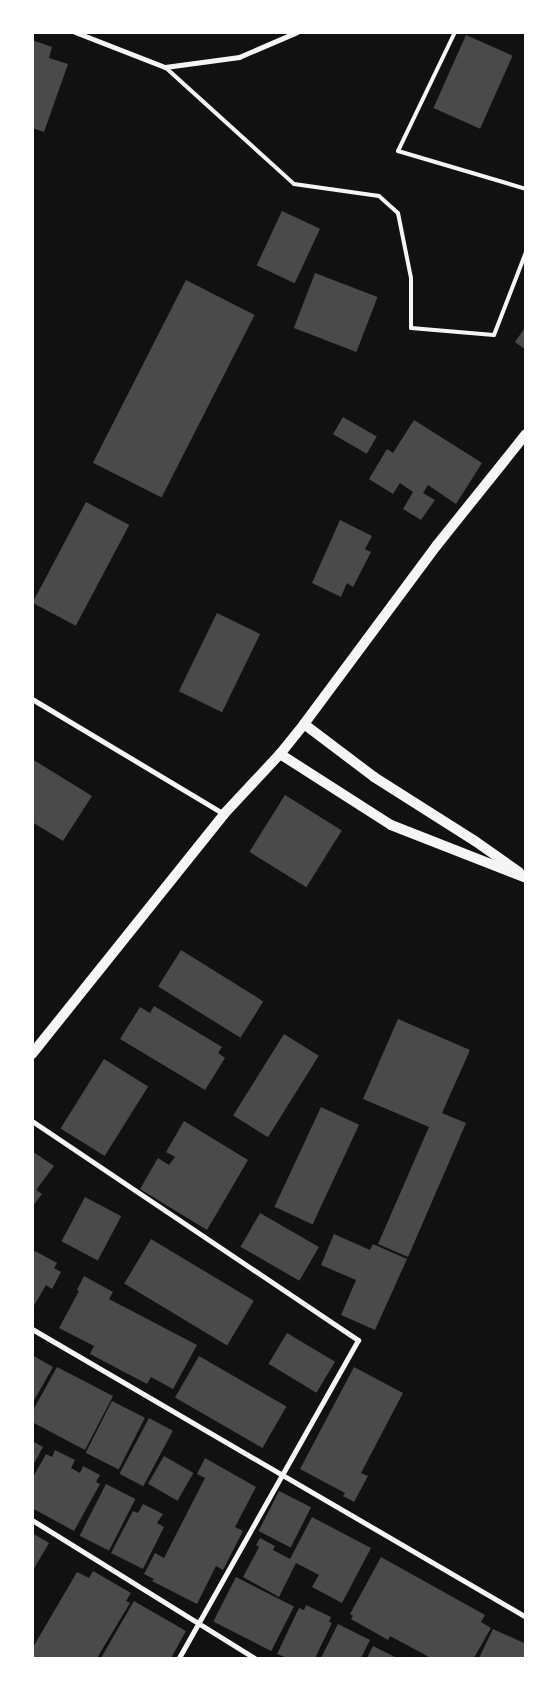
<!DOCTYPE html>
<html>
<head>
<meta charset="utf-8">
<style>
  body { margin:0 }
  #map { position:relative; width:558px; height:1691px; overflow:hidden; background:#111; font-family:"Fira Sans Condensed",sans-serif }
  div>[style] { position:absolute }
  .building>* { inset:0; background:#4a4a4a; transform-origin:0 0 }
  .service>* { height:4px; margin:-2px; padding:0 2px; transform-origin:2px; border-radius:2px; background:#f5f5f5 }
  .minor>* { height:5px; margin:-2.5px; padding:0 2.5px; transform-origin:2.5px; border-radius:2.5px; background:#f5f5f5 }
  .secondary>* { height:10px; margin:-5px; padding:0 5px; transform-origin:5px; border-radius:5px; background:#f5f5f5 }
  span { translate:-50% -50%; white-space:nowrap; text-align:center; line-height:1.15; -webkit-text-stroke:5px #fff; paint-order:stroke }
  .frame { position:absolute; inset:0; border:34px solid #fff; pointer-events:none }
</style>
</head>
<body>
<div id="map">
  <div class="building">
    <i style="left:466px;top:35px;width:51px;height:80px;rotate:24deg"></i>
    <i style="clip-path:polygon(32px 40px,52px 47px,49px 58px,68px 64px,44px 132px,32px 128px)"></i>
    <i style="left:282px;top:211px;width:42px;height:60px;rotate:25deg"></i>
    <i style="left:315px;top:273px;width:67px;height:59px;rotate:21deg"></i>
    <i style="left:186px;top:280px;width:77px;height:205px;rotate:27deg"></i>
    <i style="clip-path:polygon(526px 326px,526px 350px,515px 342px)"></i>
    <i style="left:343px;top:417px;width:39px;height:20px;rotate:30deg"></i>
    <i style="clip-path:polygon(414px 420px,482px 463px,456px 504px,428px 485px,423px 493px,435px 500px,421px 520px,403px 509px,413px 492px,400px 483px,393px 494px,369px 479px,387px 449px,393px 453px)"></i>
    <i style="left:86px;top:502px;width:49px;height:114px;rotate:28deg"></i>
    <i style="clip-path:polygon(340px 520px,372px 536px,365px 549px,371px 552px,353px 587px,347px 583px,341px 597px,312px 583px)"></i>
    <i style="left:217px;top:613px;width:48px;height:87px;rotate:26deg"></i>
    <i style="clip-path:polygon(32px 759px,92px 796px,63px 841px,32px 822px)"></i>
    <i style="left:285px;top:795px;width:67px;height:67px;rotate:32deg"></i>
    <i style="left:181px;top:950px;width:97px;height:43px;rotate:32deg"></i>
    <i style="clip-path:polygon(154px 1006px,222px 1047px,218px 1053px,225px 1058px,205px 1090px,120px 1039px,140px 1007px,150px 1013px)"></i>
    <i style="clip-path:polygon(398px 1019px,470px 1050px,442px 1113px,466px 1123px,408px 1257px,378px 1244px,429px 1127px,363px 1099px)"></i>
    <i style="left:284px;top:1034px;width:41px;height:96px;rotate:32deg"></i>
    <i style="left:104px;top:1059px;width:52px;height:82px;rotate:32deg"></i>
    <i style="left:321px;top:1107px;width:42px;height:110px;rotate:25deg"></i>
    <i style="clip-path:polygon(184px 1121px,248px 1160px,207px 1230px,140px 1189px,158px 1158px,169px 1165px,175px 1157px,166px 1152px)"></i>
    <i style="clip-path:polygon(32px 1151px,54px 1166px,36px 1190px,42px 1194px,32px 1207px)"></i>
    <i style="left:85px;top:1197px;width:41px;height:50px;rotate:28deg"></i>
    <i style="left:260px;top:1213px;width:68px;height:39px;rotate:30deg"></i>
    <i style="clip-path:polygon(334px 1234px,370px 1250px,373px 1244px,407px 1259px,375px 1330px,341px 1315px,356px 1280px,321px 1265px)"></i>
    <i style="left:151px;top:1239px;width:120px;height:52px;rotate:31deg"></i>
    <i style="clip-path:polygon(35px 1251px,57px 1263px,54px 1268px,61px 1272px,52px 1289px,46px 1285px,32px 1309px,32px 1255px)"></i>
    <i style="clip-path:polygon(84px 1276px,113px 1292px,109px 1299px,197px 1345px,173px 1389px,151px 1377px,147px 1384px,90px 1354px,94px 1346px,59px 1328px,79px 1291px,77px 1290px)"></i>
    <i style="left:287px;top:1333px;width:56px;height:36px;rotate:31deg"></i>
    <i style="clip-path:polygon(32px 1355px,53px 1367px,32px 1404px)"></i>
    <i style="left:199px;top:1356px;width:101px;height:48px;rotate:30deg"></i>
    <i style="clip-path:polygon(57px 1367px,113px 1396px,85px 1450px,32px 1422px,32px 1412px)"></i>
    <i style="clip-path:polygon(354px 1367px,403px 1393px,361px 1473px,368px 1476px,354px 1502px,343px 1496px,345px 1493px,300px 1469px)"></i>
    <i style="left:112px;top:1401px;width:37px;height:58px;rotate:27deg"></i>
    <i style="left:149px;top:1418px;width:27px;height:63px;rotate:28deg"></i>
    <i style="clip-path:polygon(32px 1441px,43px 1447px,32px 1467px)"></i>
    <i style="clip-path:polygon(55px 1450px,75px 1460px,71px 1468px,80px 1473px,83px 1466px,100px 1475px,96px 1482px,100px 1484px,74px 1531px,32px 1508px,32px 1479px,46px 1454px,52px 1457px)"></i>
    <i style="left:164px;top:1456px;width:34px;height:32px;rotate:30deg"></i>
    <i style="clip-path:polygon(205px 1458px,256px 1487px,235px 1527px,243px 1531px,223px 1570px,216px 1566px,197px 1604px,152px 1581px,154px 1579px,144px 1574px,155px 1553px,164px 1558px,205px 1478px,197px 1474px)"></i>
    <i style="left:106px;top:1484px;width:33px;height:58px;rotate:27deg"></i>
    <i style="left:279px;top:1491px;width:36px;height:45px;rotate:27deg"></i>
    <i style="clip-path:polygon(143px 1504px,163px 1514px,157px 1523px,164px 1527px,143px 1569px,111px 1553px,133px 1511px,138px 1513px)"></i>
    <i style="clip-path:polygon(312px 1517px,371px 1548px,342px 1603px,312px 1587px,319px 1575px,296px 1563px,279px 1597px,243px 1577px,259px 1547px,256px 1545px,260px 1538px,275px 1546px,273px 1550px,290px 1559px)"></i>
    <i style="clip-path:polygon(32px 1533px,49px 1543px,32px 1572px)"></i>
    <i style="clip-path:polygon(381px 1557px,485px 1615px,481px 1622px,491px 1628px,474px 1658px,431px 1658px,390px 1636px,388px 1640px,351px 1619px,353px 1616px,350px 1614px)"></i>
    <i style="clip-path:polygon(93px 1571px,131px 1593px,126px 1601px,130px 1603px,97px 1658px,32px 1658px,32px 1649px,77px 1572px,89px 1578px)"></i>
    <i style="left:236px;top:1577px;width:65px;height:50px;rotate:27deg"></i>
    <i style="clip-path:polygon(134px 1601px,186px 1631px,171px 1658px,101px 1658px)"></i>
    <i style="clip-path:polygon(306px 1605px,331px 1617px,329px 1622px,332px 1623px,315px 1658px,287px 1658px,277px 1654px,299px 1608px,304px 1610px)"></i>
    <i style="clip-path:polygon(338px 1624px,370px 1640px,361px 1658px,321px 1658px)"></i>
    <i style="clip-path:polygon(493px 1629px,526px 1644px,526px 1658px,479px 1658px)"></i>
    <i style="clip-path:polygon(373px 1646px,397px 1658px,367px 1658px)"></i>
  </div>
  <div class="service">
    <i style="left:455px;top:32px;width:132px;rotate:115.6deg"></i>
    <i style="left:398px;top:151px;width:134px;rotate:16.5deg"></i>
    <i style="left:165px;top:67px;width:174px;rotate:42.2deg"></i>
    <i style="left:294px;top:184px;width:86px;rotate:8deg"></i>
    <i style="left:379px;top:196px;width:25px;rotate:42deg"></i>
    <i style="left:398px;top:213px;width:66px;rotate:78.7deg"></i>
    <i style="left:411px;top:278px;width:50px;rotate:90deg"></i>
    <i style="left:411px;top:328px;width:83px;rotate:4.8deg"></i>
    <i style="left:494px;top:335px;width:89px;rotate:-68.9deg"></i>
  </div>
  <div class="minor">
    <i style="left:75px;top:32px;width:97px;rotate:21.3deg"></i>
    <i style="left:165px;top:67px;width:75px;rotate:-7.7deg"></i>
    <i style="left:239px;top:57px;width:63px;rotate:-23.3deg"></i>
    <i style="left:32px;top:699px;width:224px;rotate:30.9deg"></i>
    <i style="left:32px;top:1121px;width:393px;rotate:33.9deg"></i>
    <i style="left:358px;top:1340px;width:365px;rotate:119.4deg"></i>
    <i style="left:32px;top:1329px;width:572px;rotate:30.24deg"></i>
    <i style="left:32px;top:1520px;width:262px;rotate:31.8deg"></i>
  </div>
  <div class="secondary">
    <i style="left:304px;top:724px;width:88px;rotate:37.1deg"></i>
    <i style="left:374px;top:777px;width:120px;rotate:32.4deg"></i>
    <i style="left:475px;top:841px;width:54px;rotate:35.2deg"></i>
    <i style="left:280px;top:754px;width:132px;rotate:32.6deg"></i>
    <i style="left:391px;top:825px;width:145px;rotate:21.4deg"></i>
    <i style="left:32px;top:1054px;width:307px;rotate:-51.3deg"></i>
    <i style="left:224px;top:814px;width:82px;rotate:-47deg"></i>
    <i style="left:280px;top:754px;width:38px;rotate:-51deg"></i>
    <i style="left:304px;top:724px;width:223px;rotate:-53.4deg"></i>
    <i style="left:437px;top:545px;width:142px;rotate:-51.3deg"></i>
  </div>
  <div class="frame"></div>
</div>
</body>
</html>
